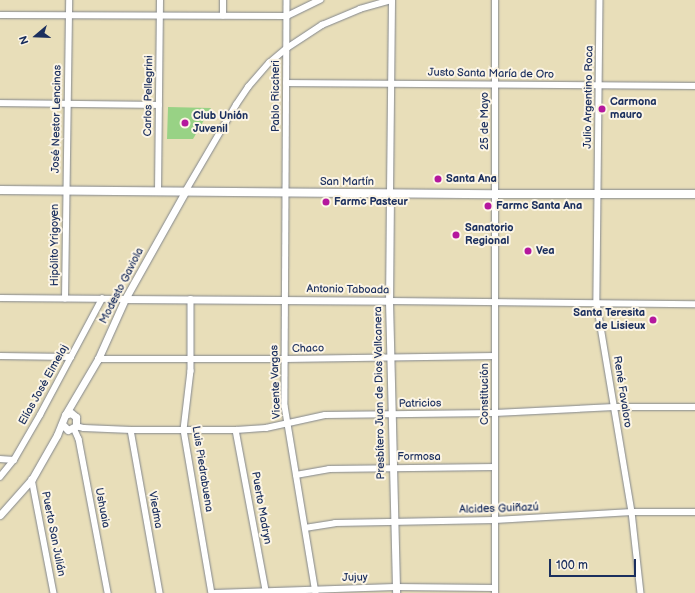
<!DOCTYPE html>
<html>
<head>
<meta charset="utf-8">
<style>
  body { margin:0 }
  #map { position:relative; width:695px; height:593px; overflow:hidden; background:#e8deb9; font-family:"Balsamiq Sans",sans-serif }
  div>[style] { position:absolute }
  .green>* { inset:0; background:#98d285 }
  .roads { filter:drop-shadow(0 0 1px #82868c) drop-shadow(0 0 1px #82868c) }
  .minor>* { height:5.5px; margin:-2.75px; padding:0 2.75px; transform-origin:2.75px; border-radius:2.75px; background:#fff }
  .tertiary>* { height:7px; margin:-3.5px; padding:0 3.5px; transform-origin:3.5px; border-radius:3.5px; background:#fff }
  .secondary>* { height:8px; margin:-4px; padding:0 4px; transform-origin:4px; border-radius:4px; background:#fff }
  .dots>* { width:11px; height:11px; translate:-50% -50%; box-sizing:border-box; border:2px solid #fcf5e5; border-radius:50% }
  span { translate:-50% -50%; white-space:nowrap; text-align:center; line-height:1.15; -webkit-text-stroke:4px #fcf5e5; paint-order:stroke }
  .street-label { font-size:11px; color:#1b2f5e }
  .poi-label { font-size:11px; color:#1b2f5e; font-weight:700 }
  .left { translate:0 -50%; text-align:left }
  .right { translate:-100% -50%; text-align:right }
  .north { position:absolute; left:16px; top:16px; width:40px; height:40px; -webkit-text-stroke:3px #fcf5e5; paint-order:stroke; rotate:251deg; font-size:11px; font-weight:700; line-height:16px; text-align:center; color:#1b2f5e }
  .north::after { content:''; display:block; margin:auto; width:14px; height:18px; background:#1b2f5e; clip-path:polygon(50% 0,100% 100%,50% 72%,0 100%) }
  .scale { position:absolute; left:549px; top:559px; width:87px; height:18px; box-sizing:border-box; border:2px solid #1b2f5e; border-top:0; padding-left:5px; font-size:12px; line-height:14px; white-space:nowrap; color:#1b2f5e; -webkit-text-stroke:3px #fcf5e5; paint-order:stroke }
</style>
</head>
<body>
<div id="map">
  <div class="green">
    <i style="clip-path:polygon(168px 107px,211px 108px,193px 139px,167px 139px)"></i>
  </div>
  <div class="roads">
    <div class="minor">
      <i style="left:287px;top:0;width:406px;rotate:90.3deg"></i>
      <i style="left:285px;top:406px;width:190px;rotate:80.6deg"></i>
      <i style="left:495px;top:0;width:593px;rotate:90deg"></i>
      <i style="left:600px;top:0;width:303px;rotate:90.6deg"></i>
      <i style="left:597px;top:303px;width:212px;rotate:80.5deg"></i>
      <i style="left:632px;top:512px;width:81px;rotate:83.7deg"></i>
      <i style="left:0;top:15px;width:287px;rotate:0.2deg"></i>
      <i style="left:287px;top:16px;width:37px;rotate:-26deg"></i>
      <i style="left:223px;top:16px;width:16px;rotate:-90deg"></i>
      <i style="left:286px;top:83px;width:409px;rotate:0.4deg"></i>
      <i style="left:0;top:103px;width:159px;rotate:0.7deg"></i>
      <i style="left:158px;top:192px;width:192px;rotate:-89.4deg"></i>
      <i style="left:185px;top:192px;width:101px;rotate:-59.6deg"></i>
      <i style="left:236px;top:105px;width:22px;rotate:-56deg"></i>
      <i style="left:248px;top:87px;width:32px;rotate:-49deg"></i>
      <i style="left:269px;top:63px;width:23px;rotate:-40deg"></i>
      <i style="left:287px;top:48px;width:42px;rotate:-33.3deg"></i>
      <i style="left:322px;top:25px;width:41px;rotate:-22.8deg"></i>
      <i style="left:360px;top:9px;width:33px;rotate:-16deg"></i>
      <i style="left:390px;top:193px;width:193px;rotate:-89.4deg"></i>
      <i style="left:0;top:298px;width:125px;rotate:0.5deg"></i>
      <i style="left:65px;top:299px;width:299px;rotate:-89.2deg"></i>
      <i style="left:191px;top:299px;width:72px;rotate:90deg"></i>
      <i style="left:191px;top:371px;width:59px;rotate:96.8deg"></i>
      <i style="left:184px;top:430px;width:165px;rotate:80.3deg"></i>
      <i style="left:389px;top:301px;width:306px;rotate:0.6deg"></i>
      <i style="left:0;top:356px;width:71px;rotate:0.8deg"></i>
      <i style="left:98px;top:359px;width:187px"></i>
      <i style="left:285px;top:359px;width:210px;rotate:-0.8deg"></i>
      <i style="left:76px;top:426px;width:8px;rotate:14deg"></i>
      <i style="left:84px;top:428px;width:47px;rotate:2.4deg"></i>
      <i style="left:131px;top:430px;width:105px"></i>
      <i style="left:236px;top:430px;width:30px;rotate:-4deg"></i>
      <i style="left:266px;top:428px;width:60px;rotate:-12.4deg"></i>
      <i style="left:325px;top:415px;width:170px;rotate:-0.7deg"></i>
      <i style="left:495px;top:413px;width:119px;rotate:-2.9deg"></i>
      <i style="left:614px;top:407px;width:81px"></i>
      <i style="left:74px;top:428px;width:12px;rotate:66deg"></i>
      <i style="left:79px;top:439px;width:157px;rotate:79.3deg"></i>
      <i style="left:131px;top:430px;width:166px;rotate:79.9deg"></i>
      <i style="left:236px;top:430px;width:164px;rotate:79.4deg"></i>
      <i style="left:0;top:459px;width:14px;rotate:4deg"></i>
      <i style="left:296px;top:475px;width:34px;rotate:-10deg"></i>
      <i style="left:329px;top:469px;width:166px;rotate:-0.7deg"></i>
      <i style="left:0;top:477px;width:22px;rotate:-51deg"></i>
      <i style="left:14px;top:460px;width:52px;rotate:-60deg"></i>
      <i style="left:40px;top:415px;width:132px;rotate:-61.9deg"></i>
      <i style="left:32px;top:479px;width:116px;rotate:79.1deg"></i>
      <i style="left:305px;top:528px;width:30px;rotate:-9deg"></i>
      <i style="left:335px;top:523px;width:160px;rotate:-1.1deg"></i>
      <i style="left:495px;top:520px;width:137px;rotate:-3.3deg"></i>
      <i style="left:632px;top:512px;width:63px"></i>
      <i style="left:215px;top:593px;width:180px;rotate:-1.9deg"></i>
      <i style="left:395px;top:587px;width:100px;rotate:0.6deg"></i>
    </div>
    <div class="tertiary">
      <i style="left:390px;top:193px;width:108px;rotate:90.5deg"></i>
      <i style="left:389px;top:301px;width:292px;rotate:88.6deg"></i>
      <i style="left:125px;top:299px;width:264px;rotate:0.4deg"></i>
      <i style="left:62px;top:424px;width:8px;rotate:45deg"></i>
      <i style="left:68px;top:430px;width:9px;rotate:-27deg"></i>
      <i style="left:76px;top:426px;width:9px;rotate:-90deg"></i>
      <i style="left:76px;top:417px;width:6px;rotate:-141deg"></i>
      <i style="left:71px;top:413px;width:6px;rotate:162deg"></i>
      <i style="left:0;top:515px;width:48px;rotate:-48.4deg"></i>
      <i style="left:32px;top:479px;width:51px;rotate:-60.4deg"></i>
      <i style="left:57px;top:435px;width:22px;rotate:-68deg"></i>
      <i style="left:65px;top:415px;width:65px;rotate:-59.5deg"></i>
      <i style="left:98px;top:359px;width:66px;rotate:-65.8deg"></i>
      <i style="left:125px;top:299px;width:123px;rotate:-60.7deg"></i>
    </div>
    <div class="secondary">
      <i style="left:0;top:190px;width:495px;rotate:0.5deg"></i>
      <i style="left:495px;top:194px;width:200px"></i>
    </div>
  </div>
  <div class="dots">
    <i style="left:602px;top:109px;background:#b5179e"></i>
    <i style="left:185px;top:123px;background:#b5179e"></i>
    <i style="left:438px;top:179px;background:#b5179e"></i>
    <i style="left:326px;top:202px;background:#b5179e"></i>
    <i style="left:488px;top:206px;background:#b5179e"></i>
    <i style="left:456px;top:235px;background:#b5179e"></i>
    <i style="left:528px;top:251px;background:#b5179e"></i>
    <i style="left:653px;top:320px;background:#b5179e"></i>
  </div>
  <div class="street-label">
    <span style="left:491px;top:74px;rotate:1deg">Justo Santa María de Oro</span>
    <span style="left:149px;top:96px;rotate:-89deg">Carlos Pellegrini</span>
    <span style="left:276px;top:96px;rotate:-90deg">Pablo Riccheri</span>
    <span style="left:589px;top:97px;rotate:-89deg">Julio Argentino Roca</span>
    <span style="left:57px;top:119px;rotate:-89deg">José Nestor Lencinas</span>
    <span style="left:485px;top:121px;rotate:-90deg">25 de Mayo</span>
    <span style="left:347px;top:182px">San Martín</span>
    <span style="left:55px;top:245px;rotate:-90deg">Hipólito Yrigoyen</span>
    <span style="left:122px;top:286px;rotate:-63deg">Modesto Gaviola</span>
    <span style="left:348px;top:290px;rotate:1deg">Antonio Taboada</span>
    <span style="left:308px;top:349px;rotate:-1deg">Chaco</span>
    <span style="left:276px;top:382px;rotate:-92deg">Vicente Vargas</span>
    <span style="left:44px;top:385px;rotate:-61deg">Elías José Elmelaj</span>
    <span style="left:622px;top:392px;rotate:81deg">René Favaloro</span>
    <span style="left:380px;top:393px;rotate:-91deg">Presbítero Juan de Dios Vallcanera</span>
    <span style="left:485px;top:394px;rotate:-90deg">Constitución</span>
    <span style="left:420px;top:404px;rotate:-1deg">Patricios</span>
    <span style="left:419px;top:457px">Formosa</span>
    <span style="left:202px;top:469px;rotate:81deg">Luis Piedrabuena</span>
    <span style="left:102px;top:508px;rotate:79deg">Ushuaia</span>
    <span style="left:261px;top:508px;rotate:80deg">Puerto Madryn</span>
    <span style="left:499px;top:509px;rotate:-2deg">Alcides Guiñazú</span>
    <span style="left:155px;top:510px;rotate:80deg">Viedma</span>
    <span style="left:53px;top:534px;rotate:79deg">Puerto San Julián</span>
    <span style="left:355px;top:578px;rotate:-1deg">Jujuy</span>
  </div>
  <div class="poi-label">
    <span class="left" style="left:610px;top:109px">Carmona<br>mauro</span>
    <span class="left" style="left:193px;top:123px">Club Unión<br>Juvenil</span>
    <span class="left" style="left:446px;top:179px">Santa Ana</span>
    <span class="left" style="left:334px;top:202px">Farmc Pasteur</span>
    <span class="left" style="left:496px;top:206px">Farmc Santa Ana</span>
    <span class="left" style="left:465px;top:235px">Sanatorio<br>Regional</span>
    <span class="left" style="left:536px;top:251px">Vea</span>
    <span class="right" style="left:645px;top:320px">Santa Teresita<br>de Lisieux</span>
  </div>
  <div class="north">N</div>
  <div class="scale">100 m</div>
</div>
</body>
</html>
